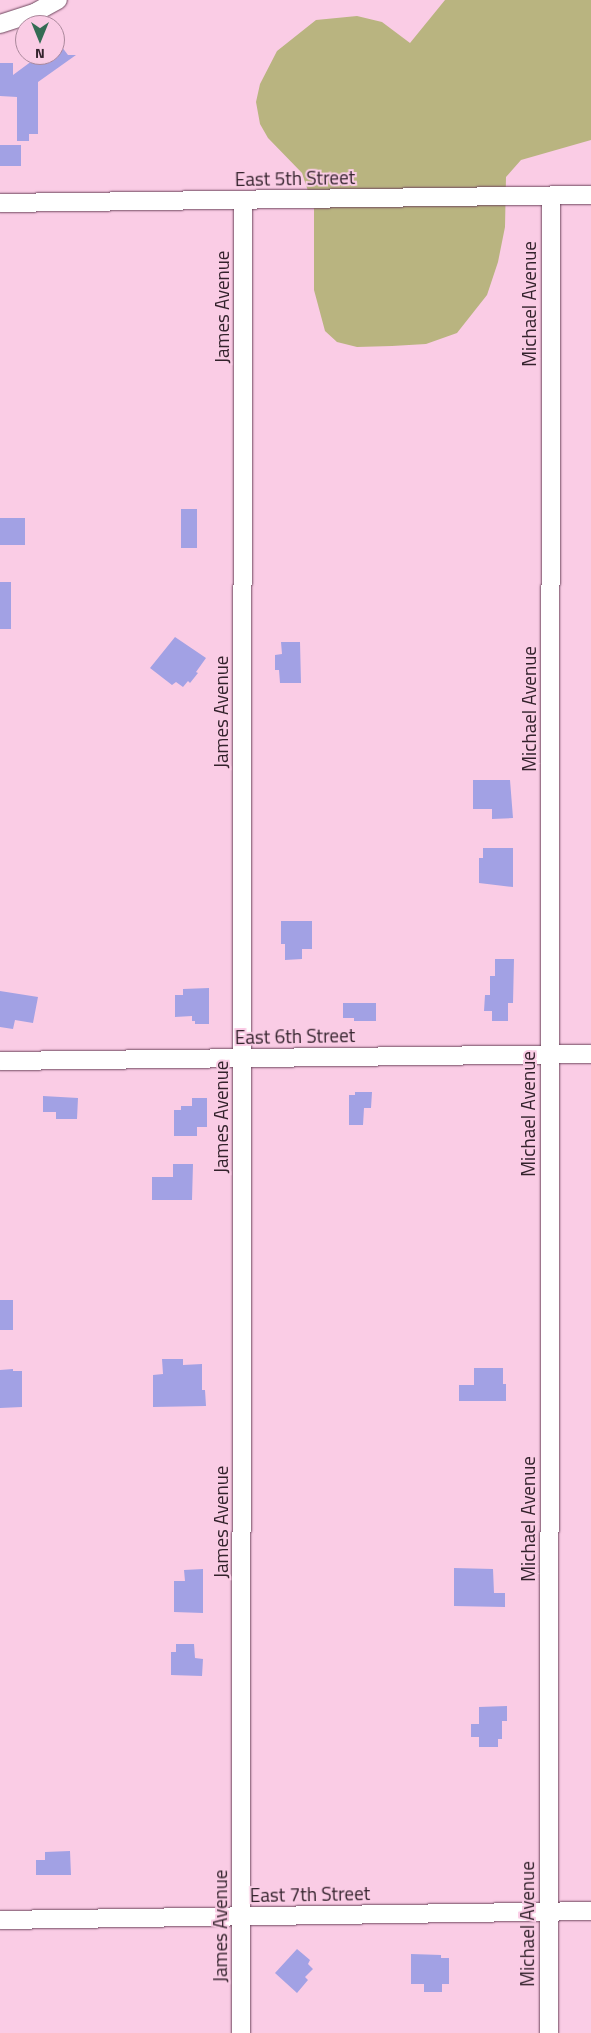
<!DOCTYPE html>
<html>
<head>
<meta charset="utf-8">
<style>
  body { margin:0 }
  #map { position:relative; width:591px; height:2033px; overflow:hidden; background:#facce5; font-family:"Titillium Web",sans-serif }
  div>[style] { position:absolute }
  .green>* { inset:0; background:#b9b480 }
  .building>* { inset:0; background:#a2a1e4; transform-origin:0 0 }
  .roads { filter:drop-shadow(0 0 1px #6d465d) drop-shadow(0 0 1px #6d465d) }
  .minor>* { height:18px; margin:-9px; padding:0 9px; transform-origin:9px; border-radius:9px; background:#fff }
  span { translate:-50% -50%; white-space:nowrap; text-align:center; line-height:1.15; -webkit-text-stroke:4px #facce5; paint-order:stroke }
  .street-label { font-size:19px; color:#33222c }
  .north { position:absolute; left:15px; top:15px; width:50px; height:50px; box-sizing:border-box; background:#facce5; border:1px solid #aa889b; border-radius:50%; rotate:180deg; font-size:14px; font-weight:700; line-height:20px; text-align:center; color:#33222c }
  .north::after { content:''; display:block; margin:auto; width:18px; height:22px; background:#346c54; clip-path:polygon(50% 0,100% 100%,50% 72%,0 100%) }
</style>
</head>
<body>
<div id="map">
  <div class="green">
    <i style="clip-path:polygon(445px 0,591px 0,591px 140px,521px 160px,506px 177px,505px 227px,498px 262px,487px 295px,457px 333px,426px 344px,392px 346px,357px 347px,337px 342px,325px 331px,314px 290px,314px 209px,302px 173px,268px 138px,260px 124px,256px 102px,260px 84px,277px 51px,316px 20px,357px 16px,382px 22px,410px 43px)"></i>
  </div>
  <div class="building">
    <i style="clip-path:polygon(55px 38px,68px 55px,76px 55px,38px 82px,38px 134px,29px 134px,29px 141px,17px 141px,17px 97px,0 96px,0 63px,13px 63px,13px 75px,40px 55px,55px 55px)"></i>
    <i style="left:0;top:145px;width:21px;height:21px"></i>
    <i style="left:181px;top:509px;width:16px;height:39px"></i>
    <i style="left:0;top:518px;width:25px;height:27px"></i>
    <i style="left:0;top:582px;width:11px;height:47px"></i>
    <i style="clip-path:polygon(175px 637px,206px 658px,196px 672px,198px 673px,190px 683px,188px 681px,183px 687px,176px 682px,172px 685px,150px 668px)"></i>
    <i style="clip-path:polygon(281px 642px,300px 642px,301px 683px,280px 683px,279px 670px,275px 670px,275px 655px,282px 654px)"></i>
    <i style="clip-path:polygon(473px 780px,510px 780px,513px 818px,492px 819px,492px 809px,473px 809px)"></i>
    <i style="clip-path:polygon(483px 848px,513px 848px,513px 887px,479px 883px,479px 858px,483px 858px)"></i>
    <i style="clip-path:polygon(281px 921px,312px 921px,312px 949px,302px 949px,302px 959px,285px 960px,285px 944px,281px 944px)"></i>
    <i style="clip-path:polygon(495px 959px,514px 959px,513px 1003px,508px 1003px,508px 1021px,492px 1021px,492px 1011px,484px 1011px,485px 995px,490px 995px,490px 976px,495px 976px)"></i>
    <i style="clip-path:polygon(209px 988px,209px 1024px,195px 1024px,195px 1021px,192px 1021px,192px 1016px,175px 1017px,175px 995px,183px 995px,183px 989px)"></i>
    <i style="clip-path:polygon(0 991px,38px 997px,33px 1023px,15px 1020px,13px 1029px,0 1027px)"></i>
    <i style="clip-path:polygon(343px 1003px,376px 1003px,376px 1021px,354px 1021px,354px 1018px,343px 1018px)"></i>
    <i style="clip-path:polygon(355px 1092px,372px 1092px,371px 1108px,364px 1108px,363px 1125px,349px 1125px,349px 1095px,355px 1095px)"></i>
    <i style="clip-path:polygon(43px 1096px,78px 1098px,77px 1119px,56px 1119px,56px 1112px,43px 1112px)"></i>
    <i style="clip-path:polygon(192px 1098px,207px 1098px,207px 1127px,197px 1127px,197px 1136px,174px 1136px,174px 1110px,181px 1110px,181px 1106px,192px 1106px)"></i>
    <i style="clip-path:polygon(173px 1164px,193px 1164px,192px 1200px,152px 1200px,152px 1177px,173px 1177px)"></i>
    <i style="left:0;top:1300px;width:13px;height:30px"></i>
    <i style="clip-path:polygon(162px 1359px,183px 1359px,183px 1365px,202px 1364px,202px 1390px,205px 1390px,206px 1406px,153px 1407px,153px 1375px,163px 1374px)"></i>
    <i style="clip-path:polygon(474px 1368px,503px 1368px,503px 1384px,506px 1384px,506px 1401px,459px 1401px,459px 1385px,474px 1385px)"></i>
    <i style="clip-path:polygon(13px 1369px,13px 1371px,22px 1371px,22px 1407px,0 1408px,0 1370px)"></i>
    <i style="clip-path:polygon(454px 1568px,493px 1569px,494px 1593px,505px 1593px,505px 1607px,454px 1606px)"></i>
    <i style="clip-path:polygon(203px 1569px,203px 1613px,174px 1612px,174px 1581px,185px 1581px,184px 1570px)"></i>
    <i style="clip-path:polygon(176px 1644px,194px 1644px,195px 1658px,203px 1659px,202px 1676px,171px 1675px,171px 1652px,176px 1652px)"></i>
    <i style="clip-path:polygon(507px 1706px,507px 1721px,502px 1721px,502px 1739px,498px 1739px,498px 1747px,479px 1747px,479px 1737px,471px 1737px,471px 1724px,479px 1724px,479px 1707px)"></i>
    <i style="clip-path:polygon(70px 1851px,71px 1875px,36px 1875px,36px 1860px,45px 1860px,45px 1852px)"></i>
    <i style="clip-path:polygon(297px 1949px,310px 1960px,308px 1964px,313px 1969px,305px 1977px,308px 1980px,297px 1993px,275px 1973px)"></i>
    <i style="clip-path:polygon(411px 1954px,441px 1955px,441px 1958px,449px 1958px,449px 1984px,442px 1984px,442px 1992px,424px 1992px,424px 1984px,411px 1984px)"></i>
  </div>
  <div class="roads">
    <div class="minor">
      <i style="left:0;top:24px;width:38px;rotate:-18deg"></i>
      <i style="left:36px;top:12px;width:25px;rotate:-29deg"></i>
      <i style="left:0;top:203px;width:591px;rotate:-0.78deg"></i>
      <i style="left:0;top:1061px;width:591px;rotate:-0.68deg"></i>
      <i style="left:0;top:1920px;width:591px;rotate:-0.87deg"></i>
      <i style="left:241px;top:2033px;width:1833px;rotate:-89.94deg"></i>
      <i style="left:549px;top:2033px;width:1837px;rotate:-89.94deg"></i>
    </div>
  </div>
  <div class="street-label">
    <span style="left:295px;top:178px;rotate:-1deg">East 5th Street</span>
    <span style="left:529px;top:304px;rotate:-90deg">Michael Avenue</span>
    <span style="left:222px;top:307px;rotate:-90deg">James Avenue</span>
    <span style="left:529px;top:709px;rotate:-90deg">Michael Avenue</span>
    <span style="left:221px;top:712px;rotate:-90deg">James Avenue</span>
    <span style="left:295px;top:1036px;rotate:-1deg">East 6th Street</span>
    <span style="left:528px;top:1114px;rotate:-90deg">Michael Avenue</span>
    <span style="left:221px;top:1117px;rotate:-90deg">James Avenue</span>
    <span style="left:528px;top:1519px;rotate:-90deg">Michael Avenue</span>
    <span style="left:221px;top:1522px;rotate:-90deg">James Avenue</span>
    <span style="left:310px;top:1894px;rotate:-1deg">East 7th Street</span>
    <span style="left:527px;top:1924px;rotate:-90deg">Michael Avenue</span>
    <span style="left:220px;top:1926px;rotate:-90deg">James Avenue</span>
  </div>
  <div class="north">N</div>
</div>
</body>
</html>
